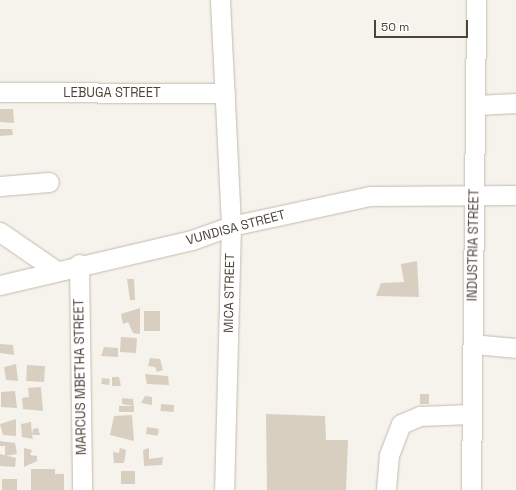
<!DOCTYPE html>
<html>
<head>
<meta charset="utf-8">
<style>
  body { margin:0 }
  #map { position:relative; width:516px; height:490px; overflow:hidden; background:#f6f3ec; font-family:"Space Grotesk",sans-serif }
  div>[style] { position:absolute }
  .building>* { inset:0; background:#d8cfc1; transform-origin:0 0 }
  .roads { filter:drop-shadow(0 0 1px #c2bbae) drop-shadow(0 0 1px #c2bbae) }
  .minor>* { height:19px; margin:-9.5px; padding:0 9.5px; transform-origin:9.5px; border-radius:9.5px; background:#fff }
  span { translate:-50% -50%; white-space:nowrap; text-align:center; line-height:1.15; -webkit-text-stroke:3px #fff; paint-order:stroke }
  .street-label { font-size:13px; color:#4b4439 }
  .scale { position:absolute; left:374px; top:20px; width:94px; height:18px; box-sizing:border-box; border:2px solid #4b4439; border-top:0; padding-left:5px; font-size:12px; line-height:14px; white-space:nowrap; color:#4b4439; -webkit-text-stroke:3px #fff; paint-order:stroke }
</style>
</head>
<body>
<div id="map">
  <div class="building">
    <i style="clip-path:polygon(0 109px,13px 109px,14px 123px,0 122px)"></i>
    <i style="clip-path:polygon(0 129px,12px 129px,13px 135px,0 136px)"></i>
    <i style="clip-path:polygon(417px 261px,419px 297px,376px 296px,381px 283px,404px 282px,401px 264px)"></i>
    <i style="clip-path:polygon(127px 279px,134px 279px,135px 300px,130px 300px)"></i>
    <i style="clip-path:polygon(140px 308px,140px 334px,133px 333px,128px 322px,123px 324px,121px 314px)"></i>
    <i style="left:144px;top:311px;width:16px;height:20px"></i>
    <i style="left:121px;top:337px;width:16px;height:15px;rotate:4deg"></i>
    <i style="clip-path:polygon(0 344px,13px 345px,14px 355px,0 353px)"></i>
    <i style="clip-path:polygon(104px 347px,118px 348px,118px 357px,101px 356px)"></i>
    <i style="clip-path:polygon(150px 358px,160px 359px,163px 370px,157px 372px,155px 367px,148px 366px)"></i>
    <i style="clip-path:polygon(16px 364px,18px 381px,6px 380px,4px 367px)"></i>
    <i style="left:27px;top:365px;width:18px;height:16px;rotate:3deg"></i>
    <i style="clip-path:polygon(145px 374px,168px 376px,169px 385px,147px 384px)"></i>
    <i style="clip-path:polygon(112px 377px,119px 377px,121px 386px,112px 386px)"></i>
    <i style="left:102px;top:378px;width:8px;height:6px;rotate:7deg"></i>
    <i style="clip-path:polygon(41px 387px,43px 411px,23px 409px,22px 398px,29px 397px,28px 388px)"></i>
    <i style="clip-path:polygon(15px 391px,17px 408px,1px 407px,1px 392px)"></i>
    <i style="left:420px;top:394px;width:9px;height:10px"></i>
    <i style="clip-path:polygon(145px 396px,152px 397px,152px 405px,141px 403px)"></i>
    <i style="clip-path:polygon(122px 398px,133px 399px,134px 406px,122px 404px)"></i>
    <i style="left:161px;top:404px;width:13px;height:7px;rotate:4deg"></i>
    <i style="left:119px;top:406px;width:15px;height:6px"></i>
    <i style="clip-path:polygon(266px 414px,325px 416px,326px 440px,348px 440px,346px 490px,267px 490px)"></i>
    <i style="clip-path:polygon(132px 415px,134px 441px,110px 435px,114px 416px)"></i>
    <i style="clip-path:polygon(16px 419px,16px 436px,3px 435px,0 424px)"></i>
    <i style="clip-path:polygon(31px 422px,32px 435px,33px 429px,38px 428px,40px 435px,32px 435px,33px 439px,22px 437px,21px 424px)"></i>
    <i style="left:147px;top:427px;width:12px;height:7px;rotate:9deg"></i>
    <i style="clip-path:polygon(0 441px,15px 443px,17px 454px,5px 456px,5px 446px,0 446px)"></i>
    <i style="clip-path:polygon(24px 448px,32px 450px,30px 455px,37px 456px,37px 461px,24px 467px)"></i>
    <i style="clip-path:polygon(120px 448px,126px 450px,124px 463px,114px 463px,113px 452px,119px 453px)"></i>
    <i style="clip-path:polygon(149px 448px,149px 459px,163px 457px,162px 465px,144px 466px,143px 450px)"></i>
    <i style="clip-path:polygon(0 454px,16px 458px,15px 467px,0 466px)"></i>
    <i style="clip-path:polygon(31px 469px,55px 469px,55px 474px,64px 474px,64px 490px,31px 490px)"></i>
    <i style="left:135px;top:471px;width:13px;height:14px;rotate:90deg"></i>
    <i style="left:2px;top:479px;width:15px;height:11px"></i>
  </div>
  <div class="roads">
    <div class="minor">
      <i style="left:220px;top:0;width:226px;rotate:87.2deg"></i>
      <i style="left:231px;top:226px;width:264px;rotate:91.5deg"></i>
      <i style="left:0;top:92px;width:225px;rotate:0.3deg"></i>
      <i style="left:477px;top:105px;width:39px;rotate:-3deg"></i>
      <i style="left:0;top:186px;width:49px;rotate:-4.7deg"></i>
      <i style="left:0;top:232px;width:67px;rotate:34.6deg"></i>
      <i style="left:79px;top:264px;width:226px;rotate:89.2deg"></i>
      <i style="left:0;top:285px;width:197px;rotate:-13.2deg"></i>
      <i style="left:192px;top:240px;width:41px;rotate:-19.7deg"></i>
      <i style="left:231px;top:226px;width:142px;rotate:-12.2deg"></i>
      <i style="left:370px;top:196px;width:146px;rotate:-0.4deg"></i>
      <i style="left:473px;top:344px;width:43px;rotate:5.3deg"></i>
      <i style="left:386px;top:489px;width:34px;rotate:-85deg"></i>
      <i style="left:389px;top:455px;width:33px;rotate:-69deg"></i>
      <i style="left:401px;top:424px;width:21px;rotate:-23deg"></i>
      <i style="left:420px;top:416px;width:51px;rotate:-2.2deg"></i>
      <i style="left:471px;top:490px;width:490px;rotate:-89.4deg"></i>
    </div>
  </div>
  <div class="street-label">
    <span style="left:112px;top:93px">LEBUGA STREET</span>
    <span style="left:236px;top:228px;rotate:-15deg">VUNDISA STREET</span>
    <span style="left:474px;top:245px;rotate:-89deg">INDUSTRIA STREET</span>
    <span style="left:230px;top:293px;rotate:-89deg">MICA STREET</span>
    <span style="left:81px;top:377px;rotate:-91deg">MARCUS MBETHA STREET</span>
  </div>
  <div class="scale">50 m</div>
</div>
</body>
</html>
